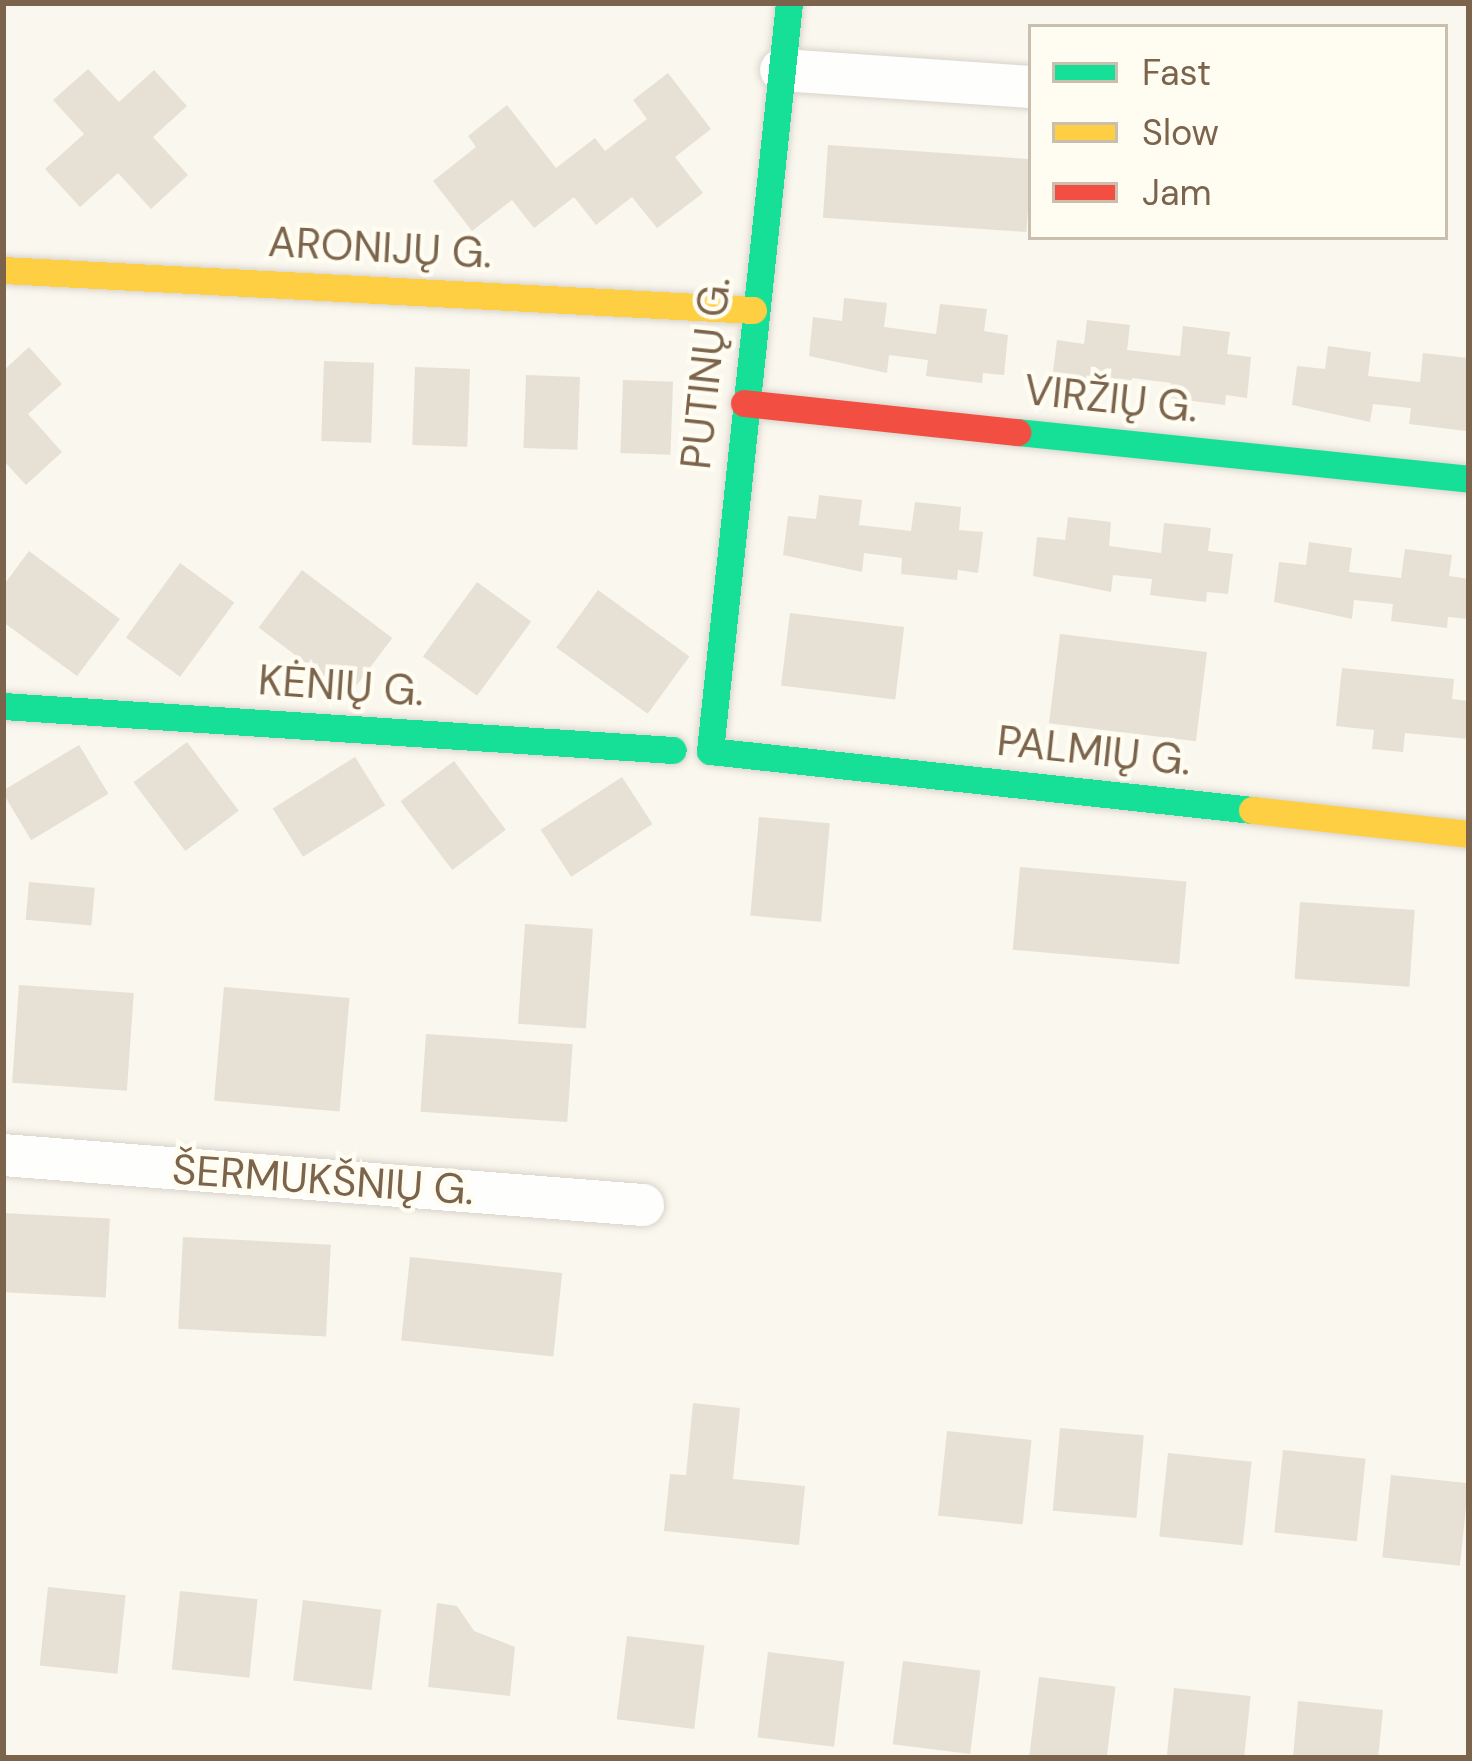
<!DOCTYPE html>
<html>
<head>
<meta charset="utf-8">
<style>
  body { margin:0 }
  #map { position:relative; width:1472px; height:1761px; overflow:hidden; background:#faf7ee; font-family:"DM Sans",sans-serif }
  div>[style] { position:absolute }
  .building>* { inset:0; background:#e7e0d5; transform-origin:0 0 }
  .roads { filter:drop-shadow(0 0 3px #d9d4cc) drop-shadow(0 0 3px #d9d4cc) }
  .street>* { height:42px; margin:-21px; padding:0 21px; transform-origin:21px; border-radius:21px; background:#fefefc }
  .fast>* { height:27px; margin:-13.5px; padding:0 13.5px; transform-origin:13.5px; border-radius:13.5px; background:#16e098 }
  .slow>* { height:27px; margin:-13.5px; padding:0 13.5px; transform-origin:13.5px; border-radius:13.5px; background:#ffcf43 }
  .jam>* { height:27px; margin:-13.5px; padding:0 13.5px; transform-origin:13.5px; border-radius:13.5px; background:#f24e42 }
  span { translate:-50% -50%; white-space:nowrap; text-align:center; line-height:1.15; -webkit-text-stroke:9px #fffcf2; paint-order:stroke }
  .street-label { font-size:42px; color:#7b644b }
  .frame { position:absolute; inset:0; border:6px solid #7b644b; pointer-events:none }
  .legend { position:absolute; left:1028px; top:24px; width:420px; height:216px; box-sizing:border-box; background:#fffcf2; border:3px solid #cabfaf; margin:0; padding:15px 21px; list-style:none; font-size:36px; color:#7b644b }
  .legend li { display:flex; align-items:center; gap:24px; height:60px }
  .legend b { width:60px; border:3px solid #cabfaf }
</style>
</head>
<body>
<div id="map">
  <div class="building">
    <i style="clip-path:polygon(88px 69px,119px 102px,154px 70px,187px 106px,153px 137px,188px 175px,151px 209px,118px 173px,80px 207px,45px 169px,84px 134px,53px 100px)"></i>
    <i style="clip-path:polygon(668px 73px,711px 129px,675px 157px,703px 193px,657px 228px,632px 197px,596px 225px,574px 197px,534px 228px,512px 200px,472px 231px,433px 181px,476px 147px,468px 136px,507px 105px,556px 168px,595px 138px,605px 151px,647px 119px,633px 100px)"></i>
    <i style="left:828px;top:145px;width:204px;height:73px;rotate:4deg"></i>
    <i style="clip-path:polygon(844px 298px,887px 303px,884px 327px,936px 334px,940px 304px,987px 309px,984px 331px,1008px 335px,1004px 375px,983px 373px,982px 383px,926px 376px,928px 360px,889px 355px,887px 373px,809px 356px,813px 317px,842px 321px)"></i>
    <i style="clip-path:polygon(1087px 320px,1130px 325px,1127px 350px,1180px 356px,1183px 326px,1230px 332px,1227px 354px,1251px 357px,1247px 398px,1226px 395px,1225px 405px,1169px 398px,1171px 383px,1132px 378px,1130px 396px,1052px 379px,1057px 340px,1084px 344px)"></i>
    <i style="clip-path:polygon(1328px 346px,1371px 352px,1368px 376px,1420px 382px,1423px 353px,1469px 358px,1466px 431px,1409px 424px,1411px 408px,1373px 404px,1370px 422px,1292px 405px,1297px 366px,1325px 369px)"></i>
    <i style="clip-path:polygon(29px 347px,62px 384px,28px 414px,62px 452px,26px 485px,3px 460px,3px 371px)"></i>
    <i style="left:324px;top:361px;width:50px;height:80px;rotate:2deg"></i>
    <i style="left:415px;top:367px;width:55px;height:78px;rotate:2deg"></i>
    <i style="left:526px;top:375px;width:54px;height:73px;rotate:2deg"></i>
    <i style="left:623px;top:380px;width:50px;height:73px;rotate:2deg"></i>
    <i style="clip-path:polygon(819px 495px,862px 500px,859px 525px,911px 531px,915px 502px,961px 507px,959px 530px,983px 532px,978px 573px,958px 570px,957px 580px,901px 574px,902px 558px,864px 553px,862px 572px,783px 555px,788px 516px,816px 519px)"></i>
    <i style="clip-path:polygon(1068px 517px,1111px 522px,1109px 546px,1161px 553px,1164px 523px,1211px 528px,1208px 551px,1233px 554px,1228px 594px,1207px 592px,1206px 602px,1150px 595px,1152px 579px,1113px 575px,1111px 592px,1033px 576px,1037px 537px,1065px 540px)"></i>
    <i style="clip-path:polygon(1309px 542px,1352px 548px,1349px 572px,1401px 578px,1405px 549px,1452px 555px,1449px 576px,1469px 579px,1469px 619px,1448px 617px,1447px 628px,1391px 621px,1393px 604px,1354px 600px,1352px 619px,1274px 602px,1279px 562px,1306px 565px)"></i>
    <i style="clip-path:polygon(29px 551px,120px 619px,77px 676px,3px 622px,3px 586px)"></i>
    <i style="left:180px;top:563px;width:67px;height:92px;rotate:36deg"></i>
    <i style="left:302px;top:570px;width:113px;height:72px;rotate:37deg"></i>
    <i style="left:477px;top:582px;width:67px;height:92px;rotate:36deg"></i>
    <i style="left:598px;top:590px;width:113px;height:71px;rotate:36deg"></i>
    <i style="left:790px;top:613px;width:115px;height:73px;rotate:7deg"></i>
    <i style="left:1060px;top:634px;width:148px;height:90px;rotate:7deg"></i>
    <i style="clip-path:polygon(1342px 668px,1454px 679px,1452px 699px,1469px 701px,1469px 739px,1405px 733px,1403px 752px,1372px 749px,1374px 730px,1336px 726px)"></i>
    <i style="left:187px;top:742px;width:86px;height:67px;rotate:53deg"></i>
    <i style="left:79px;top:745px;width:57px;height:90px;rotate:59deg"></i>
    <i style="left:355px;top:757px;width:57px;height:97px;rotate:58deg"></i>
    <i style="left:454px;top:761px;width:86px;height:67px;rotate:53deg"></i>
    <i style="left:622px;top:777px;width:56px;height:97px;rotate:57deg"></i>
    <i style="left:759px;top:817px;width:71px;height:99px;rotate:5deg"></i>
    <i style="left:1020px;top:867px;width:167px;height:83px;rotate:5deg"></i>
    <i style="left:29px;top:882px;width:66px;height:38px;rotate:5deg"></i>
    <i style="left:1300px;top:902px;width:115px;height:77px;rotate:4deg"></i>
    <i style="left:525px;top:924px;width:68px;height:100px;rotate:4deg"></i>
    <i style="left:19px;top:985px;width:115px;height:98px;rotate:4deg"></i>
    <i style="left:224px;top:987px;width:126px;height:114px;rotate:5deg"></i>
    <i style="left:426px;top:1034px;width:147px;height:78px;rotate:4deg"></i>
    <i style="left:3px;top:1213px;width:107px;height:79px;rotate:3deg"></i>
    <i style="left:183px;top:1237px;width:148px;height:92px;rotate:3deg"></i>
    <i style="left:410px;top:1257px;width:153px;height:84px;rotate:6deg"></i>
    <i style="clip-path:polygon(693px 1403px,740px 1408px,733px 1479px,805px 1486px,799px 1545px,664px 1531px,670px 1474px,686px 1475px)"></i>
    <i style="left:1060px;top:1428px;width:84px;height:83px;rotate:5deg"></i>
    <i style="left:947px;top:1431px;width:85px;height:85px;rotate:6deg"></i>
    <i style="left:1283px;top:1450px;width:83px;height:83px;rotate:6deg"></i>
    <i style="left:1168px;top:1453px;width:84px;height:84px;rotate:6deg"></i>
    <i style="left:1391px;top:1475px;width:78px;height:83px;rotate:6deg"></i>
    <i style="left:48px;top:1587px;width:78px;height:79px;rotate:6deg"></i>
    <i style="left:180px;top:1591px;width:78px;height:79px;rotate:6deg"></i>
    <i style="left:303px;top:1600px;width:79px;height:81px;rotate:7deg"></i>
    <i style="clip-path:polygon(437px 1603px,457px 1606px,474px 1631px,515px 1647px,510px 1696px,428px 1687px)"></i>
    <i style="left:627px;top:1636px;width:78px;height:84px;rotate:7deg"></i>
    <i style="left:768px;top:1652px;width:77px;height:86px;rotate:7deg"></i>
    <i style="left:903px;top:1661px;width:78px;height:84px;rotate:7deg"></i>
    <i style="left:1039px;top:1677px;width:77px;height:81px;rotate:7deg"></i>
    <i style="left:1174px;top:1688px;width:77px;height:70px;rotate:6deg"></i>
    <i style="clip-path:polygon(1298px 1701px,1383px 1710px,1378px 1758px,1293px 1758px)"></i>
  </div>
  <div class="roads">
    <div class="street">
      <i style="left:781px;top:70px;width:251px;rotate:3.9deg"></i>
      <i style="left:3px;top:1155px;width:642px;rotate:4.47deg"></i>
    </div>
    <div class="fast">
      <i style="left:789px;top:3px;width:752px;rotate:96.03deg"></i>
      <i style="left:710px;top:751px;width:545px;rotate:6.21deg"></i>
      <i style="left:1017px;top:432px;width:454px;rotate:5.9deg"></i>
      <i style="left:3px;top:706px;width:671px;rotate:3.76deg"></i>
    </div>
    <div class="slow">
      <i style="left:3px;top:270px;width:751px;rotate:3.05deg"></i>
      <i style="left:1252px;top:810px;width:218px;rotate:6.3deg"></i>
    </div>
    <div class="jam">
      <i style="left:744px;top:403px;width:275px;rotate:6.1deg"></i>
    </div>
  </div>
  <div class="street-label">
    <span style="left:380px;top:248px;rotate:3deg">ARONIJŲ G.</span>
    <span style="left:706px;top:373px;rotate:-84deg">PUTINŲ G.</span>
    <span style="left:1111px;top:399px;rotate:6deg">VIRŽIŲ G.</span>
    <span style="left:341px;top:686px;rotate:4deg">KĖNIŲ G.</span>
    <span style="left:1094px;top:751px;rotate:6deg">PALMIŲ G.</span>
    <span style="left:323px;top:1180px;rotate:4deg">ŠERMUKŠNIŲ G.</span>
  </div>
  <div class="frame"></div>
  <ul class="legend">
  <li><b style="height:15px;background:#16e098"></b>Fast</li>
  <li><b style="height:15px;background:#ffcf43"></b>Slow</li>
  <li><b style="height:15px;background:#f24e42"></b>Jam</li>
  </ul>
</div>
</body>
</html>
